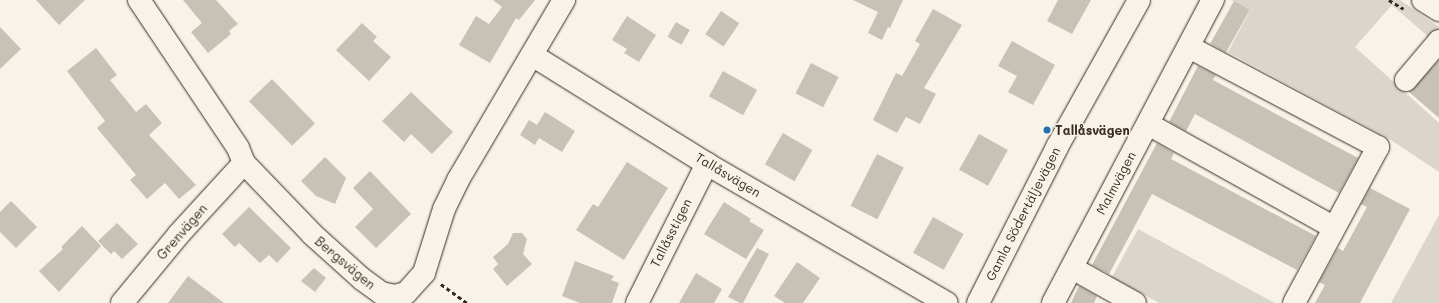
<!DOCTYPE html>
<html>
<head>
<meta charset="utf-8">
<style>
  body { margin:0 }
  #map { position:relative; width:1439px; height:303px; overflow:hidden; background:#f7f3e8; font-family:Mali,sans-serif }
  div>[style] { position:absolute }
  .green>* { inset:0; background:#dbd6cb }
  .building>* { inset:0; background:#c8c1b6; transform-origin:0 0 }
  .path>* { height:2.5px; margin-top:-1.25px; transform-origin:0; background:repeating-linear-gradient(90deg,#3b2a1e 0 4px,transparent 0 7px) }
  .roads { filter:drop-shadow(0 0 1px #3b2a1e) drop-shadow(0 0 1px #3b2a1e) }
  .minor>* { height:22px; margin:-11px; padding:0 11px; transform-origin:11px; border-radius:11px; background:#f7f3e8 }
  .dots>* { width:11px; height:11px; translate:-50% -50%; box-sizing:border-box; border:2px solid #f7f3e8; border-radius:50% }
  span { translate:-50% -50%; white-space:nowrap; text-align:center; line-height:1.15; -webkit-text-stroke:3px #f7f3e8; paint-order:stroke }
  .poi-label { font-size:13px; color:#3b2a1e; font-weight:700 }
  .left { translate:0 -50%; text-align:left }
  .street-label { font-size:13px; color:#3b2a1e }
</style>
</head>
<body>
<div id="map">
  <div class="green">
    <i style="clip-path:polygon(1231px 0,1400px 0,1439px 27px,1439px 32px,1432px 40px,1392px 5px,1355px 47px,1439px 123px,1439px 172px,1391px 140px,1228px 52px,1250px 10px)"></i>
    <i style="clip-path:polygon(1439px 215px,1439px 303px,1391px 303px)"></i>
    <i style="clip-path:polygon(1138px 229px,1275px 303px,1159px 303px,1112px 277px)"></i>
  </div>
  <div class="building">
    <i style="clip-path:polygon(36px 0,85px 0,59px 25px)"></i>
    <i style="clip-path:polygon(183px 0,216px 0,238px 24px,229px 31px,231px 34px,208px 53px,191px 32px,202px 23px)"></i>
    <i style="clip-path:polygon(493px 0,535px 0,519px 20px,516px 18px,490px 63px,459px 45px,476px 16px,489px 24px,502px 7px)"></i>
    <i style="clip-path:polygon(853px 0,903px 0,890px 28px,888px 27px,882px 40px,868px 33px,878px 12px)"></i>
    <i style="clip-path:polygon(1058px 0,1091px 0,1072px 34px,1047px 21px)"></i>
    <i style="left:1234px;top:1px;width:18px;height:49px;rotate:29deg"></i>
    <i style="clip-path:polygon(933px 9px,962px 25px,924px 88px,936px 94px,920px 124px,906px 117px,897px 133px,873px 120px,896px 73px,902px 76px,920px 44px,915px 41px)"></i>
    <i style="left:721px;top:11px;width:22px;height:28px;rotate:34deg"></i>
    <i style="clip-path:polygon(627px 16px,656px 35px,639px 62px,624px 53px,627px 49px,612px 40px)"></i>
    <i style="left:676px;top:22px;width:16px;height:17px;rotate:30deg"></i>
    <i style="clip-path:polygon(362px 23px,377px 37px,373px 41px,391px 57px,369px 81px,336px 50px)"></i>
    <i style="clip-path:polygon(0 27px,21px 49px,0 69px)"></i>
    <i style="clip-path:polygon(1012px 41px,1055px 65px,1033px 105px,1008px 92px,1017px 76px,998px 66px)"></i>
    <i style="clip-path:polygon(96px 48px,117px 75px,110px 80px,136px 112px,146px 104px,162px 123px,149px 135px,196px 185px,179px 199px,165px 183px,147px 199px,130px 180px,136px 175px,97px 128px,105px 121px,67px 71px)"></i>
    <i style="clip-path:polygon(1439px 60px,1439px 118px,1409px 92px)"></i>
    <i style="left:811px;top:63px;width:31px;height:34px;rotate:27deg"></i>
    <i style="clip-path:polygon(1198px 66px,1216px 75px,1213px 80px,1358px 158px,1339px 193px,1195px 114px,1186px 131px,1169px 122px)"></i>
    <i style="left:723px;top:71px;width:39px;height:29px;rotate:29deg"></i>
    <i style="left:272px;top:79px;width:62px;height:32px;rotate:46deg"></i>
    <i style="clip-path:polygon(411px 92px,453px 132px,432px 154px,411px 134px,404px 142px,382px 121px)"></i>
    <i style="clip-path:polygon(545px 112px,575px 131px,562px 152px,539px 138px,535px 145px,520px 135px,529px 120px,537px 125px)"></i>
    <i style="left:783px;top:133px;width:34px;height:36px;rotate:30deg"></i>
    <i style="left:979px;top:134px;width:33px;height:41px;rotate:29deg"></i>
    <i style="clip-path:polygon(1157px 143px,1174px 153px,1171px 159px,1316px 236px,1297px 270px,1152px 194px,1109px 274px,1092px 265px)"></i>
    <i style="left:877px;top:154px;width:30px;height:58px;rotate:27deg"></i>
    <i style="clip-path:polygon(325px 157px,346px 178px,335px 204px,316px 196px,301px 181px)"></i>
    <i style="clip-path:polygon(627px 162px,668px 188px,624px 260px,576px 230px,593px 204px,598px 207px)"></i>
    <i style="clip-path:polygon(370px 171px,411px 214px,376px 248px,355px 227px,373px 209px,353px 188px)"></i>
    <i style="clip-path:polygon(1370px 188px,1410px 209px,1360px 303px,1315px 303px,1325px 285px,1319px 282px,1338px 248px,1343px 251px,1367px 207px,1361px 204px)"></i>
    <i style="clip-path:polygon(11px 201px,37px 227px,16px 248px,0 232px,0 212px)"></i>
    <i style="clip-path:polygon(724px 202px,751px 219px,749px 221px,764px 230px,746px 259px,704px 234px)"></i>
    <i style="clip-path:polygon(249px 207px,291px 248px,277px 263px,269px 255px,260px 263px,239px 243px,235px 247px,222px 234px)"></i>
    <i style="left:933px;top:217px;width:35px;height:41px;rotate:29deg"></i>
    <i style="clip-path:polygon(117px 223px,138px 244px,122px 259px,114px 251px,111px 254px,98px 241px)"></i>
    <i style="clip-path:polygon(82px 226px,101px 246px,59px 292px,39px 271px,63px 249px,61px 247px)"></i>
    <i style="clip-path:polygon(513px 233px,522px 233px,527px 239px,523px 254px,532px 264px,507px 286px,493px 269px,498px 264px,493px 257px,508px 244px)"></i>
    <i style="clip-path:polygon(757px 248px,769px 254px,743px 303px,740px 303px,728px 297px)"></i>
    <i style="clip-path:polygon(575px 261px,614px 276px,611px 280px,619px 283px,612px 303px,580px 303px,562px 296px)"></i>
    <i style="clip-path:polygon(797px 262px,820px 278px,803px 303px,785px 303px,774px 296px)"></i>
    <i style="clip-path:polygon(314px 268px,326px 278px,315px 292px,301px 281px)"></i>
    <i style="clip-path:polygon(696px 273px,722px 289px,714px 303px,679px 303px)"></i>
    <i style="clip-path:polygon(188px 276px,224px 303px,168px 303px)"></i>
    <i style="clip-path:polygon(1079px 286px,1097px 296px,1094px 303px,1071px 303px)"></i>
  </div>
  <div class="path">
    <i style="left:1389px;top:0;width:17px;rotate:31deg"></i>
    <i style="left:441px;top:284px;width:32px;rotate:36deg"></i>
  </div>
  <div class="roads">
    <div class="minor">
      <i style="left:139px;top:0;width:178px;rotate:56.2deg"></i>
      <i style="left:238px;top:148px;width:16px;rotate:68deg"></i>
      <i style="left:244px;top:163px;width:98px;rotate:46.2deg"></i>
      <i style="left:312px;top:234px;width:67px;rotate:42deg"></i>
      <i style="left:362px;top:279px;width:24px;rotate:36deg"></i>
      <i style="left:381px;top:293px;width:14px;rotate:12deg"></i>
      <i style="left:395px;top:296px;width:11px;rotate:-15deg"></i>
      <i style="left:406px;top:293px;width:27px;rotate:-48deg"></i>
      <i style="left:424px;top:273px;width:67px;rotate:-72.6deg"></i>
      <i style="left:444px;top:209px;width:32px;rotate:-64deg"></i>
      <i style="left:458px;top:180px;width:209px;rotate:-59.5deg"></i>
      <i style="left:1423px;top:0;width:19px;rotate:32deg"></i>
      <i style="left:1189px;top:47px;width:214px;rotate:27.9deg"></i>
      <i style="left:1378px;top:147px;width:177px;rotate:118.3deg"></i>
      <i style="left:532px;top:55px;width:206px;rotate:31.9deg"></i>
      <i style="left:707px;top:164px;width:277px;rotate:30.1deg"></i>
      <i style="left:1406px;top:80px;width:51px;rotate:-49.8deg"></i>
      <i style="left:1148px;top:124px;width:212px;rotate:29.1deg"></i>
      <i style="left:1072px;top:268px;width:72px;rotate:29.1deg"></i>
      <i style="left:122px;top:303px;width:89px;rotate:-50.4deg"></i>
      <i style="left:179px;top:234px;width:96px;rotate:-47.5deg"></i>
      <i style="left:637px;top:303px;width:156px;rotate:-63.3deg"></i>
      <i style="left:978px;top:303px;width:175px;rotate:-63.1deg"></i>
      <i style="left:1057px;top:147px;width:168px;rotate:-60.8deg"></i>
      <i style="left:1053px;top:303px;width:343px;rotate:-62.2deg"></i>
    </div>
  </div>
  <div class="dots">
    <i style="left:1047px;top:130px;background:#1f6fb2"></i>
  </div>
  <div class="poi-label">
    <span class="left" style="left:1055px;top:130px">Tallåsvägen</span>
  </div>
  <div class="street-label">
    <span style="left:728px;top:175px;rotate:31deg">Tallåsvägen</span>
    <span style="left:1116px;top:183px;rotate:-62deg">Malmvägen</span>
    <span style="left:1023px;top:214px;rotate:-63deg">Gamla Södertäljevägen</span>
    <span style="left:182px;top:232px;rotate:-49deg">Grenvägen</span>
    <span style="left:671px;top:233px;rotate:-63deg">Tallåsstigen</span>
    <span style="left:345px;top:263px;rotate:40deg">Bergsvägen</span>
  </div>
</div>
</body>
</html>
